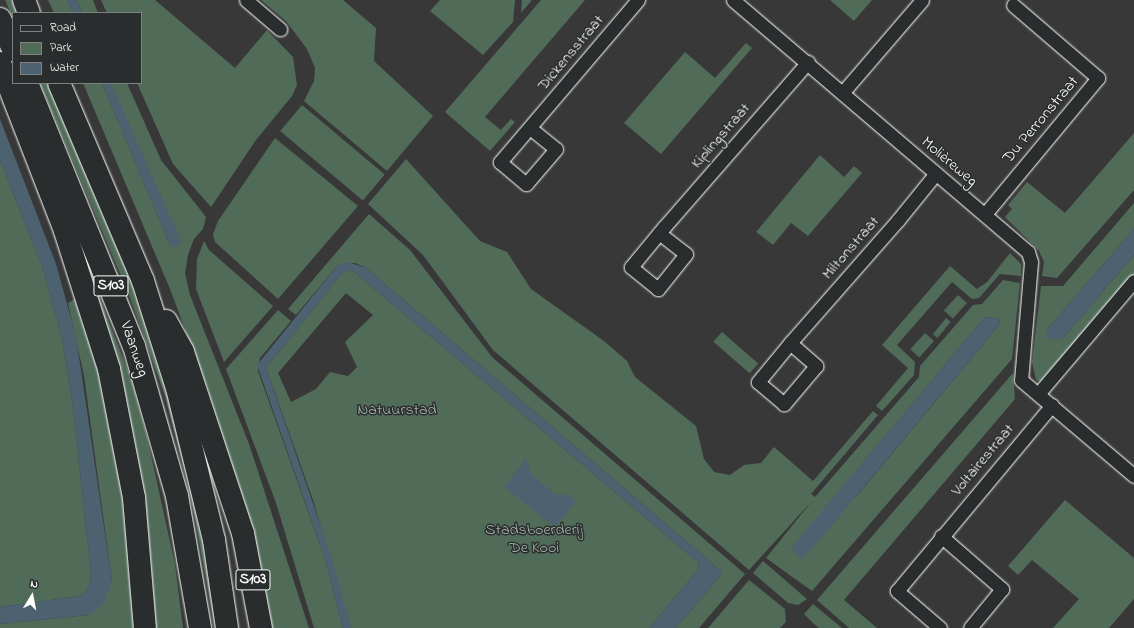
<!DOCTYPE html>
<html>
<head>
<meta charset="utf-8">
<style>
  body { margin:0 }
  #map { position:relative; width:1134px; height:628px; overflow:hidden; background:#383838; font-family:"Indie Flower",sans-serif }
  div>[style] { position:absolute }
  .green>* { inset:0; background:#516b59; transform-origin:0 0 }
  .water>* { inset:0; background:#4d6270 }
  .roads { filter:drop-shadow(0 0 1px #fff) drop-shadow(0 0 1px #fff) }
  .street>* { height:13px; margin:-6.5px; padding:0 6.5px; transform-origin:6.5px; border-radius:6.5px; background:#2a2d2e }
  .highway>* { height:22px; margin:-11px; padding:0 11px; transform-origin:11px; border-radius:11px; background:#2a2d2e }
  span { translate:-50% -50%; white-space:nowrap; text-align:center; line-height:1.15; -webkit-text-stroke:3px #2a2d2e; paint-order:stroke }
  .shield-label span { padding:1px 3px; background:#2a2d2e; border:1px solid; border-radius:3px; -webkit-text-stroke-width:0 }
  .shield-label { font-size:15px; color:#fff; font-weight:700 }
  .street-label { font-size:16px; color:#fff }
  .park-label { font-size:16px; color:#a8b5ac }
  .legend { position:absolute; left:12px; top:12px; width:130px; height:72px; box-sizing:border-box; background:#2a2d2e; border:1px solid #7f8182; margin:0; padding:5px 7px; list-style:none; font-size:12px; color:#fff }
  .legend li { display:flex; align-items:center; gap:8px; height:20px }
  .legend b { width:20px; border:1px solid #7f8182 }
  .north { position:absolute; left:12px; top:576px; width:40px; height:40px; -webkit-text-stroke:3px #2a2d2e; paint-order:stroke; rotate:10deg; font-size:11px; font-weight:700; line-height:16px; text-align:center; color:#fff }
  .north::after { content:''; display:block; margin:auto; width:14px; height:18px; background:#fff; clip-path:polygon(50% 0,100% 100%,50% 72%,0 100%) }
</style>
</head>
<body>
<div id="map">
  <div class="green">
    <i style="clip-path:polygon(5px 0,12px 0,18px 13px,13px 13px,13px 18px)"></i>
    <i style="clip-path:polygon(48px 0,67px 0,73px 13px,54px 13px)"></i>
    <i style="clip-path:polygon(77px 0,93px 0,98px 13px,82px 13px)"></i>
    <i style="clip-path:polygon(101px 0,155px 0,235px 68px,267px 30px,293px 57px,297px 85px,292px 96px,256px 140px,211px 207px,173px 164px,137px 83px,141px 83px,141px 13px,107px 13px)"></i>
    <i style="clip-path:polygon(261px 0,343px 0,376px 28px,374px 61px,433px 116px,387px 171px,304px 101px,314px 81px,315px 68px,307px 49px,286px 21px)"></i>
    <i style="clip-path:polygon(440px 0,515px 0,513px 22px,483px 55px,430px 11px)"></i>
    <i style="clip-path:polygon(522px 0,532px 0,521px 13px)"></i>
    <i style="clip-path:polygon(541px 0,585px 0,485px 117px,501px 130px,511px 119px,515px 122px,490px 151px,445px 112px)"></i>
    <i style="clip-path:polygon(830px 0,872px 0,854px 21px)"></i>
    <i style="clip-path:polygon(746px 43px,752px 48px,661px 154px,624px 123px,685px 52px,715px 78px)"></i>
    <i style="clip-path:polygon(40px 83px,48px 83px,147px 317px,198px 504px,219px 628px,215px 628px,189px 487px,165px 396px,129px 295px)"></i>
    <i style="clip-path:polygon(83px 83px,102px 83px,171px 248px,111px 83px,127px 83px,161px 160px,206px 217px,203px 229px,194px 239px,188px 255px,185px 273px,190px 295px,249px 444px,309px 628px,269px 628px,231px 463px,208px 391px,170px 289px)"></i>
    <i style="left:302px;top:105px;width:108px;height:34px;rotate:40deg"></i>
    <i style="clip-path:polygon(1134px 133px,1134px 190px,1057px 278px,1042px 276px,1044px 262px,1039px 251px,1005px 217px,1012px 209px,1008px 205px,1027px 182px,1065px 213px)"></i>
    <i style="clip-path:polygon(275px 138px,358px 206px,278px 299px,215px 242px,213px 234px,218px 221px)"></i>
    <i style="clip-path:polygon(820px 155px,844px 177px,854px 166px,862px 173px,808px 236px,791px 223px,773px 245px,756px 232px)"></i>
    <i style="clip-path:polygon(evenodd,406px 159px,480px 241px,507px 252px,531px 289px,604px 341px,627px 361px,635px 377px,696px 426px,704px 459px,714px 472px,730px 475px,744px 465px,761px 463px,774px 447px,813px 481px,873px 411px,878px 415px,811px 494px,815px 497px,919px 377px,920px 366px,973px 305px,982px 304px,1003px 280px,1020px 283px,1012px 359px,812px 591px,766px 558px,812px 501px,749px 570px,493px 350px,423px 255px,368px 204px,406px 159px,985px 317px,999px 319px,1000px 324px,855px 498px,850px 478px,985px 317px)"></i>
    <i style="clip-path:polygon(0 160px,43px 269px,62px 339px,73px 407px,91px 575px,87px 591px,80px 596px,0 607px)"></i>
    <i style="clip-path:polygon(1134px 203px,1134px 229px,1049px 327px,1062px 339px,1134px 255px,1134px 274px,1041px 382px,1036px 380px,1032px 362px,1041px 286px,1063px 286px)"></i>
    <i style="clip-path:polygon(369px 214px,410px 250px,492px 357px,745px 574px,699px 628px,676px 628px,721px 575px,721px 571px,365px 267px,355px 263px,338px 265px,296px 315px,288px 309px)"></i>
    <i style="clip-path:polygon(204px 241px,209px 250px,273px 306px,224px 362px,196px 289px,197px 259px)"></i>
    <i style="clip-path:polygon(1010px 253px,1021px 264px,1021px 276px,1000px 274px,979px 298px,972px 299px,952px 282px,897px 345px,915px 362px,914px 375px,882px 411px,876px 406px,908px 368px,882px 345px,950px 266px,977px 289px,987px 282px)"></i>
    <i style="clip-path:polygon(evenodd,352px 270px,699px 563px,698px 570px,649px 628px,351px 628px,313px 500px,266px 368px,343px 272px,352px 270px,346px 293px,373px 315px,345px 342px,357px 367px,348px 376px,330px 372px,316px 389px,291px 402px,278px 373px,346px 293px)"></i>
    <i style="clip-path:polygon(91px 276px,131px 378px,147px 437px,175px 564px,183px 628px,152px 628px,111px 343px)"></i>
    <i style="left:958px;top:295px;width:12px;height:21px;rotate:42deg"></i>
    <i style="clip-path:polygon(80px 296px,123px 464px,137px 628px,0 628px,0 624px,89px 615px,112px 581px,84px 376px,68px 303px)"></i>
    <i style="clip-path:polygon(278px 310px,291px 321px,260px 358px,258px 371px,325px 559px,343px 628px,314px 628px,276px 503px,226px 369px)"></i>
    <i style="left:946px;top:318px;width:6px;height:21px;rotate:39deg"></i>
    <i style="left:722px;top:332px;width:48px;height:13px;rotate:41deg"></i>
    <i style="left:925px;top:333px;width:12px;height:22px;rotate:42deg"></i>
    <i style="clip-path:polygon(1013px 373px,1015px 399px,844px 600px,877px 628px,849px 628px,817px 600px)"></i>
    <i style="clip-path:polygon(1065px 500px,1134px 558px,1134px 599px,1109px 628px,1053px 628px,1079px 599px,1032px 560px,1018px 575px,1008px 566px)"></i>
    <i style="clip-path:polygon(763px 561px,807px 599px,798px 605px,788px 603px,753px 573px)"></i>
    <i style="clip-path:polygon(749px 580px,785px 609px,786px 622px,780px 628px,708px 628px)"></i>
    <i style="clip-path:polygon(813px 604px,842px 628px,819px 628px,814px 624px,804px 614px)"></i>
  </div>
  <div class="water">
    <i style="clip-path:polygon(67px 0,77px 0,82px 13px,73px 13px)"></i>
    <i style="clip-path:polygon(102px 83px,111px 83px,182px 243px,175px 246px,171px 248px)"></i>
    <i style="clip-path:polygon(0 119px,56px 264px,76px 336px,112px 581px,103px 605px,89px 615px,0 624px,0 607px,80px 596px,87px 591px,91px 575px,73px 407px,62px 339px,43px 269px,0 160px)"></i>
    <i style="clip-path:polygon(1134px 229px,1134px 255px,1062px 339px,1049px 339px,1046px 333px,1049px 327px)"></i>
    <i style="clip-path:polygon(346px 262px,365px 267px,721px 571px,721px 575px,676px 628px,649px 628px,698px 570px,699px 563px,352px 270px,343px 272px,266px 368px,332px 558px,351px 628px,343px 628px,325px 559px,257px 365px,338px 265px)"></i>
    <i style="clip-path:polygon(985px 317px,999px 319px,1000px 324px,812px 549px,800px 559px,791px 548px)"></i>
    <i style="clip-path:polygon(526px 458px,531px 474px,556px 495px,569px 495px,576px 501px,555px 527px,504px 487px)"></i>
  </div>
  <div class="roads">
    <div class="street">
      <i style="left:246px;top:0;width:45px;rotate:40.5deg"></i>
      <i style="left:733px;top:0;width:388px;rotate:40.5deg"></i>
      <i style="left:1028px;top:252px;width:10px;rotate:73deg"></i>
      <i style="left:1031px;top:262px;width:118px;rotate:94.8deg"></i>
      <i style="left:1021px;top:380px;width:148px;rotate:40.3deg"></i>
      <i style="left:843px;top:92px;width:121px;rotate:-49.3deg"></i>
      <i style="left:530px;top:128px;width:33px;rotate:39deg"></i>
      <i style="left:556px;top:149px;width:46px;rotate:130.6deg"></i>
      <i style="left:526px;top:184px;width:34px;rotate:-140deg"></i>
      <i style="left:500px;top:162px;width:213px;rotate:-49.6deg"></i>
      <i style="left:985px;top:214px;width:177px;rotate:-50.3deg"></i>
      <i style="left:1098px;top:78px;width:112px;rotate:-139.3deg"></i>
      <i style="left:659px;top:233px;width:34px;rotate:38deg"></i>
      <i style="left:686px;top:254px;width:45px;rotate:128.7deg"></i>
      <i style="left:658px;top:289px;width:35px;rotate:-141deg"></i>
      <i style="left:631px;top:267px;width:52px;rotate:-50.5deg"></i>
      <i style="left:664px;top:227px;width:219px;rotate:-48.9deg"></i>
      <i style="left:790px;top:343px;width:35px;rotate:41deg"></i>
      <i style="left:816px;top:366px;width:50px;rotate:130.1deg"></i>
      <i style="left:784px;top:404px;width:34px;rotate:-140deg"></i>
      <i style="left:758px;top:382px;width:50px;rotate:-50.6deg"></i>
      <i style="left:790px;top:343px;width:164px;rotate:-48.7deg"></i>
      <i style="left:898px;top:220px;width:60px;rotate:-51deg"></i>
      <i style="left:1038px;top:394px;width:148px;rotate:-49.7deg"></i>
      <i style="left:941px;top:536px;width:81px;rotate:41deg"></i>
      <i style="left:1002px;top:589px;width:50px;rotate:129.4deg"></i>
      <i style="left:940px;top:628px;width:57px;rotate:-139.3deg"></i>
      <i style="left:897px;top:591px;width:242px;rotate:-50.2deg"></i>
    </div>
    <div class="highway">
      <i style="left:24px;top:0;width:14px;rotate:69deg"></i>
      <i style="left:0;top:19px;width:34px;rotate:67deg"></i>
      <i style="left:0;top:63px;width:180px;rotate:68.8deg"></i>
      <i style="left:65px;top:231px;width:145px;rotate:72.3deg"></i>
      <i style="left:109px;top:369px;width:131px;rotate:79deg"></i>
      <i style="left:134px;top:498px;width:130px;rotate:85.2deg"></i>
      <i style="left:27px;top:83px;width:284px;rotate:67.9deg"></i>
      <i style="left:134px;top:346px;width:156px;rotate:74deg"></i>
      <i style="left:177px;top:496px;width:134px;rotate:80.1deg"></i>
      <i style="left:59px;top:83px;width:215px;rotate:67deg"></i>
      <i style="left:143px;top:281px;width:112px;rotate:72.4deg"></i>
      <i style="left:177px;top:388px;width:156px;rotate:76.3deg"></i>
      <i style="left:214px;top:540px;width:89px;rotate:81.6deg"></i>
      <i style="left:166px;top:321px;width:35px;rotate:61deg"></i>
      <i style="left:183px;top:352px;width:191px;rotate:71.7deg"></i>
      <i style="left:243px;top:533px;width:97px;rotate:79.3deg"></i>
    </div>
  </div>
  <div class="shield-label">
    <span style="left:111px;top:286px">S103</span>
    <span style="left:253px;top:580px">S103</span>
  </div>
  <div class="street-label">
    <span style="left:571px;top:53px;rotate:-50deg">Dickensstraat</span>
    <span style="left:1041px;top:120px;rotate:-50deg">Du Perronstraat</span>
    <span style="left:721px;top:136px;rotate:-49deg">Kiplingstraat</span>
    <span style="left:949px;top:162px;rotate:40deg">Molièreweg</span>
    <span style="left:851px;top:248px;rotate:-49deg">Miltonstraat</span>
    <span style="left:134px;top:349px;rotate:71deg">Vaanweg</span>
    <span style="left:983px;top:460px;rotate:-50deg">Voltairestraat</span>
  </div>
  <div class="park-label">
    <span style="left:397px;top:410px">Natuurstad</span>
    <span style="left:534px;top:539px">Stadsboerderij<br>De Kooi</span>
  </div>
  <ul class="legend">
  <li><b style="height:5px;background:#2a2d2e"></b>Road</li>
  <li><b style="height:11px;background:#516b59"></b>Park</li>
  <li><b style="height:11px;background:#4d6270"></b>Water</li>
  </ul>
  <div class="north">N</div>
</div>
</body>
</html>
